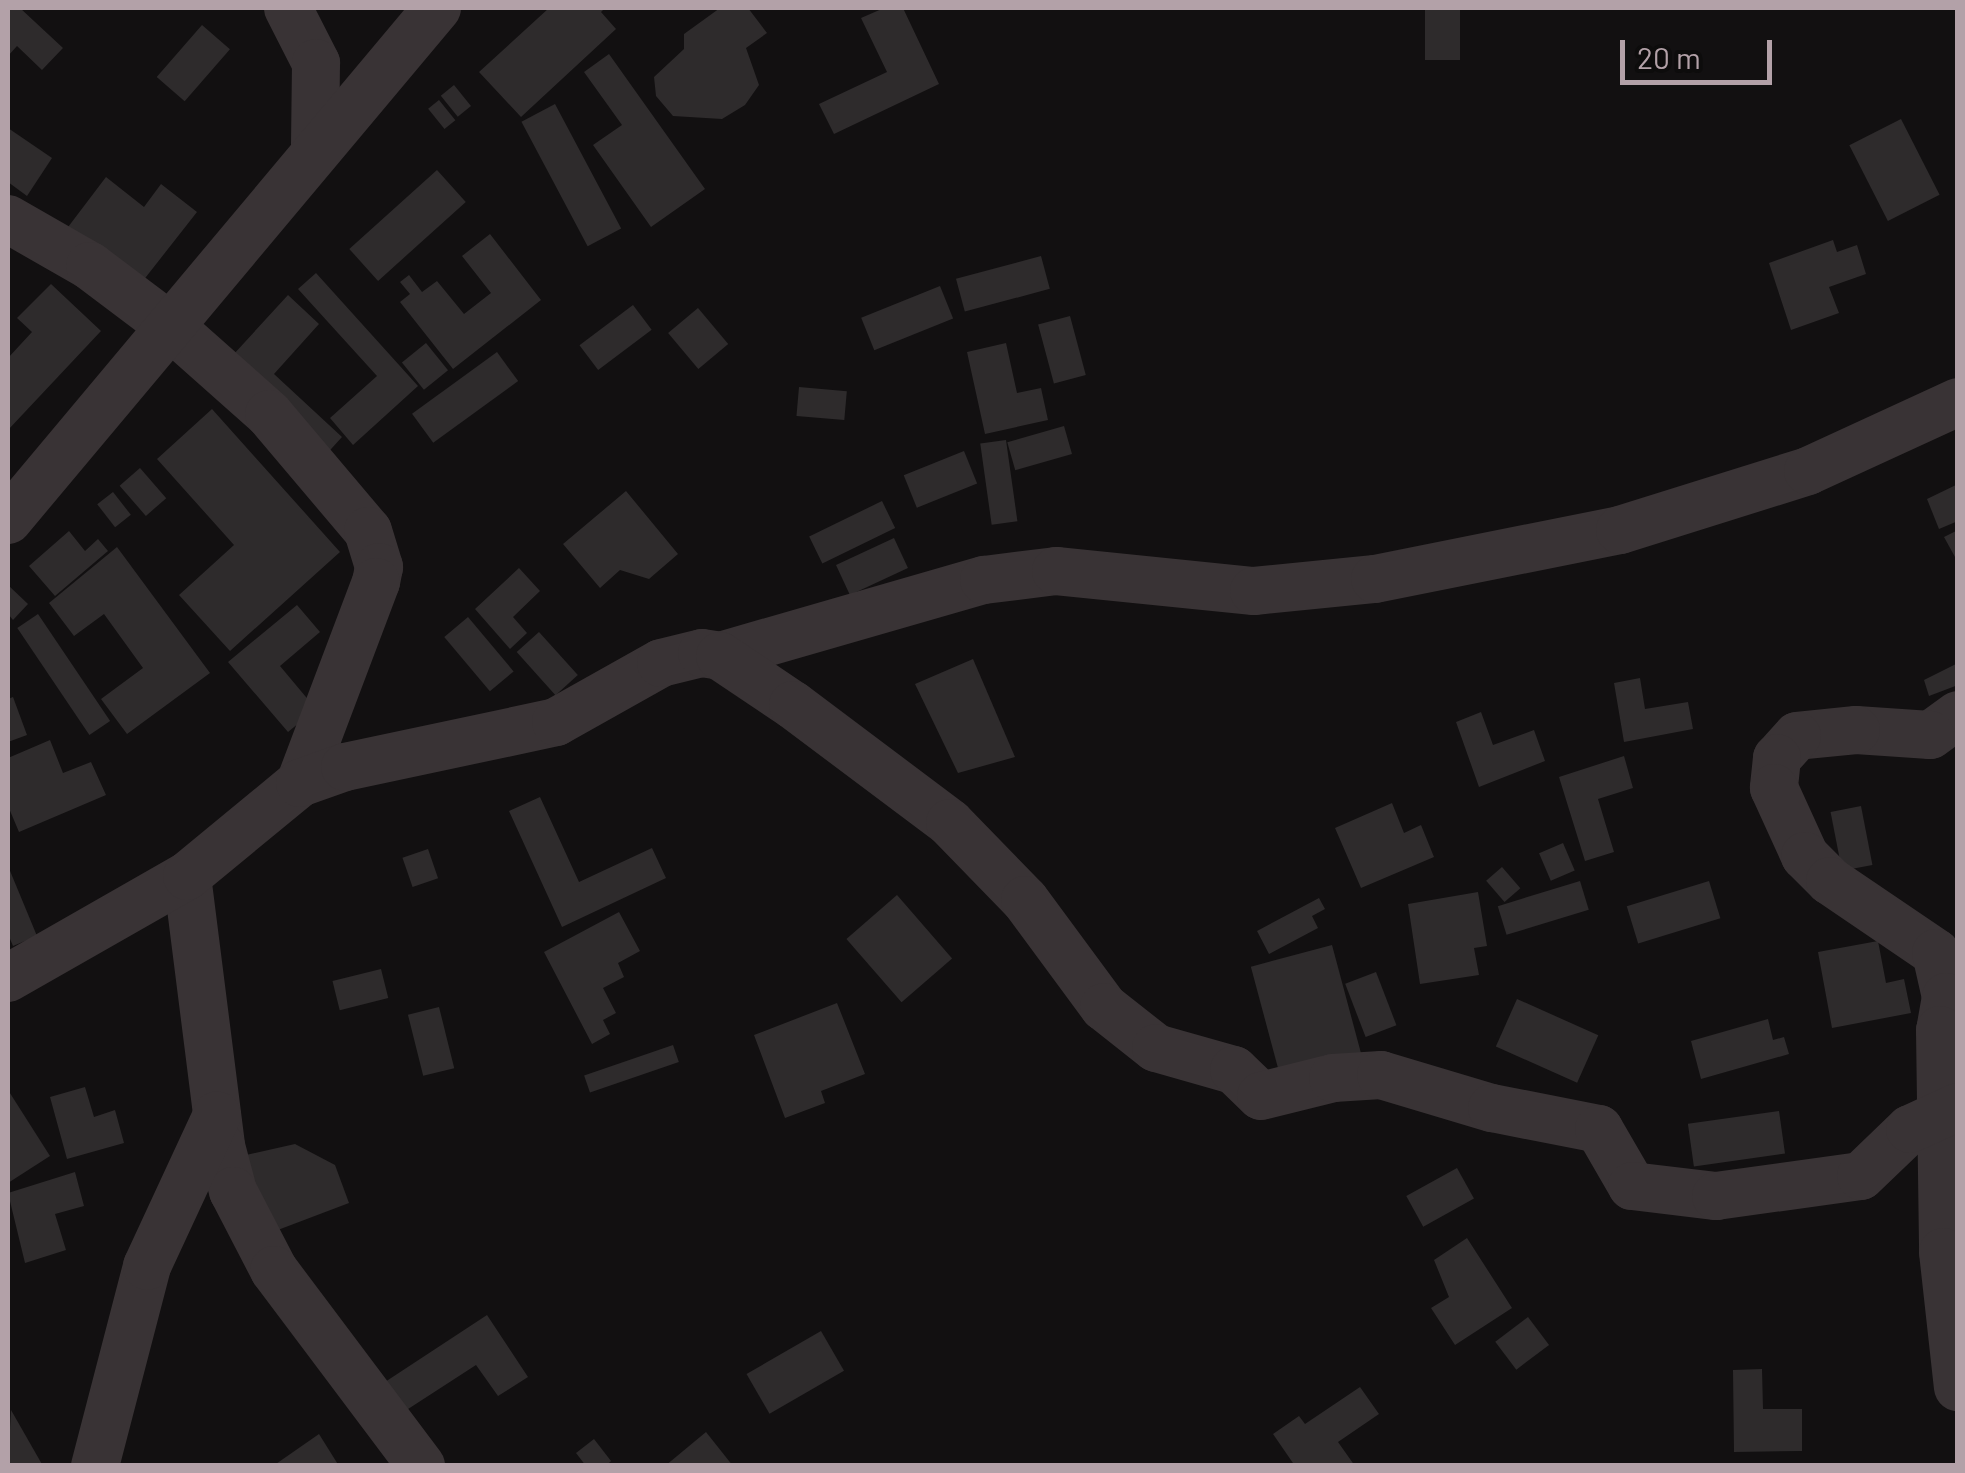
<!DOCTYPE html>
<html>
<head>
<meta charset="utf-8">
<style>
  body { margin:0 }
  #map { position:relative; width:1965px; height:1473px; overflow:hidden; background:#121011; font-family:Barlow,sans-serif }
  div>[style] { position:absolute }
  .building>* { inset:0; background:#2e2b2c; transform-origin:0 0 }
  .street>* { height:48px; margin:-24px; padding:0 24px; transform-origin:24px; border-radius:24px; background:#393335 }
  span { translate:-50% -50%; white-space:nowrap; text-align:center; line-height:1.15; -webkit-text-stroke:10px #0d0c0c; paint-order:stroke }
  .frame { position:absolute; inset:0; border:10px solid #b3a1a8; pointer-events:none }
  .scale { position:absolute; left:1620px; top:40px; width:152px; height:45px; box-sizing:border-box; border:5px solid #b3a1a8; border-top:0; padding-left:12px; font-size:30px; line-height:35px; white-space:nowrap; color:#b3a1a8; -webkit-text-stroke:8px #0d0c0c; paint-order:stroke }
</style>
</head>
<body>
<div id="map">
  <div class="building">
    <i style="clip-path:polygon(8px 8px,20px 8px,63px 48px,42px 70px,17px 46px,8px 56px)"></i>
    <i style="clip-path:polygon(549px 8px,605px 8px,601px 12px,616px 29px,521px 117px,479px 72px)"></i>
    <i style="clip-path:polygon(720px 8px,748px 8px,767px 33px,746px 48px,759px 85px,745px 105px,722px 119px,673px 116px,656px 96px,654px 77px,684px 49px,684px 34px)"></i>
    <i style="clip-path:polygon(884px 8px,903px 8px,939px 84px,834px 134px,819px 104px,887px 72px,861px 18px)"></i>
    <i style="left:1425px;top:8px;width:35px;height:52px"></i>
    <i style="left:202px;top:25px;width:37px;height:69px;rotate:41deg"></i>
    <i style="clip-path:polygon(609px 54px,705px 189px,651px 227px,593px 145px,622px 125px,584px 72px)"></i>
    <i style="left:454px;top:85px;width:27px;height:17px;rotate:51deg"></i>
    <i style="left:439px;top:100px;width:26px;height:14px;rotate:51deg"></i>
    <i style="left:555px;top:104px;width:141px;height:38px;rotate:62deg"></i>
    <i style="left:1901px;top:119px;width:85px;height:58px;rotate:63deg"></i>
    <i style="clip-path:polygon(8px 128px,52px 158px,27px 196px,8px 182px)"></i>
    <i style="left:437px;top:170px;width:43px;height:118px;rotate:48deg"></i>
    <i style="clip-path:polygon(106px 177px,144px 207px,161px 184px,197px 212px,135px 291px,62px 235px)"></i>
    <i style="clip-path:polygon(490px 234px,541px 300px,453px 369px,400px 302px,410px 294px,400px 282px,409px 275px,422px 292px,437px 281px,464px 314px,491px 293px,462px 256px)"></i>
    <i style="clip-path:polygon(1833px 240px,1837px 252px,1857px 245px,1866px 274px,1829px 287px,1839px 313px,1791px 330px,1769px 263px)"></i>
    <i style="left:1041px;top:256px;width:34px;height:88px;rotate:75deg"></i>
    <i style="clip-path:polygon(316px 273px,418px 386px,353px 445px,330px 418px,377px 376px,298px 289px)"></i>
    <i style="clip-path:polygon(51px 284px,101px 331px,8px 430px,8px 358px,32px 332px,17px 318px)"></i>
    <i style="left:940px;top:286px;width:35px;height:85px;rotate:68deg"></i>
    <i style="clip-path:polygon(288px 295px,319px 324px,274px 374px,342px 437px,322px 459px,222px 367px)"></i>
    <i style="left:633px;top:305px;width:31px;height:67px;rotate:53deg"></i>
    <i style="left:698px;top:308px;width:47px;height:39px;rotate:50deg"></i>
    <i style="left:1070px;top:316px;width:61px;height:33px;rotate:75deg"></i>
    <i style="left:426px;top:343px;width:35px;height:31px;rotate:51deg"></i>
    <i style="clip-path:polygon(1006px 343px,1017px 393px,1041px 388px,1048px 420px,985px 434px,967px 352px)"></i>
    <i style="left:497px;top:352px;width:36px;height:105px;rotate:54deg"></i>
    <i style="left:799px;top:387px;width:48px;height:29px;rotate:5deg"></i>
    <i style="clip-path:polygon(212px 409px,340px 552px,230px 651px,179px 595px,234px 545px,157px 459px)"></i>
    <i style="left:1064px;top:426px;width:29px;height:59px;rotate:74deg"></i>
    <i style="left:1006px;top:440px;width:82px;height:26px;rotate:82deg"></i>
    <i style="left:964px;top:451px;width:35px;height:65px;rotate:68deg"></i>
    <i style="left:140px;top:468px;width:40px;height:27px;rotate:49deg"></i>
    <i style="clip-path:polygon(1958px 484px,1958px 521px,1939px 529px,1927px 499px)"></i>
    <i style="clip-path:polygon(626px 491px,678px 554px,649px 579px,620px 570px,600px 588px,563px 544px)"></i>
    <i style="left:113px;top:492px;width:29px;height:20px;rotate:52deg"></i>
    <i style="left:882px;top:501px;width:30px;height:81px;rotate:64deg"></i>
    <i style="clip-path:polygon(1958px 530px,1958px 556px,1955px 557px,1944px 537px)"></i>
    <i style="clip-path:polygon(69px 531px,85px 551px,98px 539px,108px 551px,55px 596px,29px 566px)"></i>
    <i style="left:894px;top:538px;width:33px;height:64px;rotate:65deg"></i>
    <i style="clip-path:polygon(117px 547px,210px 673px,127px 734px,101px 699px,143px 668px,104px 614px,74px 636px,49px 603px)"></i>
    <i style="clip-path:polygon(519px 568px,540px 591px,513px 617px,527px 633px,510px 649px,475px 609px)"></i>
    <i style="clip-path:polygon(8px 585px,28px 604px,13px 620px,8px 614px)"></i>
    <i style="clip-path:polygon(297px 605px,320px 632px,280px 666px,316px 709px,288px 732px,228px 662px)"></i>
    <i style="left:38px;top:614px;width:129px;height:25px;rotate:56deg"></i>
    <i style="left:468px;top:617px;width:71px;height:31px;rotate:50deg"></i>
    <i style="left:539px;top:632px;width:58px;height:30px;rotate:48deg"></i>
    <i style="clip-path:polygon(973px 659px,1015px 757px,958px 773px,915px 684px)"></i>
    <i style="clip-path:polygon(1958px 663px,1958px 685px,1929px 696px,1924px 680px)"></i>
    <i style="clip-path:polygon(1640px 678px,1645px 709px,1688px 702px,1693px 729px,1624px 742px,1614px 683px)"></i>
    <i style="clip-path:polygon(13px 697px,27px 735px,8px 742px,8px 699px)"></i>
    <i style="clip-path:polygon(1481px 712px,1493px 745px,1534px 730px,1545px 761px,1479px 787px,1456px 722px)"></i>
    <i style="clip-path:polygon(50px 740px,63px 773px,91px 762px,106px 795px,19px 832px,8px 806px,8px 758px)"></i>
    <i style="clip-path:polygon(1624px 756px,1633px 788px,1598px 799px,1614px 852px,1585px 861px,1559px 777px)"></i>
    <i style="clip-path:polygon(540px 797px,579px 882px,652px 848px,666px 878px,562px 927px,509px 811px)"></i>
    <i style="clip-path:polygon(1392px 803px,1404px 833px,1421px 825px,1434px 857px,1361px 888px,1335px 828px)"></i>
    <i style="left:1861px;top:806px;width:60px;height:31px;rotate:79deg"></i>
    <i style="left:1563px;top:843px;width:30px;height:26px;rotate:67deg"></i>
    <i style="left:428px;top:849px;width:31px;height:27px;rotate:71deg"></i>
    <i style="clip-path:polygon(8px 866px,37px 936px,13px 946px,8px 934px)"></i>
    <i style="left:1502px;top:867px;width:28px;height:21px;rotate:49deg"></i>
    <i style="left:1580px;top:881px;width:30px;height:86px;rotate:73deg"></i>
    <i style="left:1709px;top:881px;width:39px;height:86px;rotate:73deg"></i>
    <i style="clip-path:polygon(1478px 892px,1487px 946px,1474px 948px,1479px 975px,1420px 984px,1408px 904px)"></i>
    <i style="left:897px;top:895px;width:84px;height:67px;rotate:49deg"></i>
    <i style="clip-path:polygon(1319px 898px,1325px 909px,1312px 916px,1318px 928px,1269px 954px,1257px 931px)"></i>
    <i style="clip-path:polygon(619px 912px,640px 951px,618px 963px,624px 977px,603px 988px,616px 1013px,603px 1020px,610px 1034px,592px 1044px,544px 952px)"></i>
    <i style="clip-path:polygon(1878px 941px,1886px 983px,1904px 979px,1911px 1013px,1832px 1028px,1818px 952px)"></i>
    <i style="left:1332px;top:945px;width:116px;height:84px;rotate:75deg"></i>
    <i style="left:381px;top:969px;width:30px;height:50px;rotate:76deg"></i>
    <i style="left:1376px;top:972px;width:57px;height:33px;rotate:69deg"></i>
    <i style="left:1517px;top:999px;width:89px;height:52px;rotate:24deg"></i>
    <i style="clip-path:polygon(837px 1003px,865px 1074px,821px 1091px,825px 1103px,785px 1118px,754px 1035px)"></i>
    <i style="left:439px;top:1007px;width:63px;height:32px;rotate:76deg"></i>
    <i style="clip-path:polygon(1768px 1019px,1773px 1040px,1784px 1037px,1789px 1054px,1701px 1079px,1691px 1041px)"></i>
    <i style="left:673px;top:1045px;width:18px;height:94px;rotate:71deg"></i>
    <i style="clip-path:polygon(85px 1087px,94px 1117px,115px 1110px,124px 1143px,67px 1159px,50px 1097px)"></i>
    <i style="clip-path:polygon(8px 1090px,50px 1156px,8px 1183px)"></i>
    <i style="left:1779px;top:1111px;width:43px;height:92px;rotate:82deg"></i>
    <i style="clip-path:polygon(295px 1144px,335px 1165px,349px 1203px,262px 1236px,237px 1157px)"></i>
    <i style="left:1457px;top:1168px;width:35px;height:58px;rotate:61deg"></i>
    <i style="clip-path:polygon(75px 1172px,84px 1206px,55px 1214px,66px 1250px,25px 1263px,8px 1193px)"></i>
    <i style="clip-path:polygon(1467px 1238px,1512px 1308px,1455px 1345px,1431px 1308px,1449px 1297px,1434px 1260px)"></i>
    <i style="clip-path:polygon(487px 1315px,528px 1377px,498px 1396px,476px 1365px,405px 1411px,385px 1382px)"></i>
    <i style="left:1528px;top:1317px;width:35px;height:41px;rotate:53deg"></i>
    <i style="left:821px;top:1331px;width:46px;height:86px;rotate:60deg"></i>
    <i style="clip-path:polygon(1762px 1369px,1763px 1409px,1802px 1409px,1802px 1451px,1734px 1452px,1733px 1370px)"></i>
    <i style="clip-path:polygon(1360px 1387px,1379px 1414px,1338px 1442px,1355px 1466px,1295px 1466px,1273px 1434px,1299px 1416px,1305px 1424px)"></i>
    <i style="clip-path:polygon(11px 1410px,43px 1466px,8px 1466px)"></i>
    <i style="clip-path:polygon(706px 1432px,733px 1466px,665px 1466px)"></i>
    <i style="clip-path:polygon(319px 1434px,339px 1466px,273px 1466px)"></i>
    <i style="clip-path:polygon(594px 1439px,611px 1461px,606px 1466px,586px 1466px,576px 1453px)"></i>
  </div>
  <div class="street">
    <i style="left:288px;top:8px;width:62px;rotate:63deg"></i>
    <i style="left:316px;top:63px;width:85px;rotate:90.7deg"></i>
    <i style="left:8px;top:219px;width:95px;rotate:29.8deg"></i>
    <i style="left:90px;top:266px;width:101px;rotate:37deg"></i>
    <i style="left:171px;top:327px;width:131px;rotate:41.6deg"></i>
    <i style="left:269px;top:414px;width:153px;rotate:49.8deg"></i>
    <i style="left:368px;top:531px;width:38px;rotate:73deg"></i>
    <i style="left:379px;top:567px;width:15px;rotate:101deg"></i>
    <i style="left:376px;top:582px;width:215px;rotate:110.7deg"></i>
    <i style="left:8px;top:520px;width:668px;rotate:-50.04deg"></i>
    <i style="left:720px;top:656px;width:275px;rotate:-16.1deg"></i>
    <i style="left:984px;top:580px;width:73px;rotate:-7.1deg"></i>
    <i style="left:1056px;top:571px;width:199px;rotate:5.8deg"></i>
    <i style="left:1254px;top:591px;width:122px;rotate:-5.7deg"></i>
    <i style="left:1375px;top:579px;width:250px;rotate:-11.3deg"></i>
    <i style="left:1620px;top:530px;width:197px;rotate:-17.4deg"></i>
    <i style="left:1808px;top:471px;width:165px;rotate:-24.7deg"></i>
    <i style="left:1958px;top:715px;width:34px;rotate:144deg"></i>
    <i style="left:1930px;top:735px;width:74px;rotate:-176.1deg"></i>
    <i style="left:1856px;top:730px;width:59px;rotate:174.2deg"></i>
    <i style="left:1797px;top:736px;width:30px;rotate:132deg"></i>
    <i style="left:1777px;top:758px;width:30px;rotate:96deg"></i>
    <i style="left:1774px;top:788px;width:75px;rotate:65.5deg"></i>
    <i style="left:1805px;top:856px;width:35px;rotate:45deg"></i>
    <i style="left:1830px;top:881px;width:128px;rotate:34.2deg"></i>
    <i style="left:1936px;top:953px;width:45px;rotate:77.2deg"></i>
    <i style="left:1946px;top:997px;width:34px;rotate:100deg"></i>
    <i style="left:1940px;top:1030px;width:222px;rotate:89.2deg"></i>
    <i style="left:1943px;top:1252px;width:136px;rotate:83.7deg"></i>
    <i style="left:187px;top:876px;width:272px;rotate:82.8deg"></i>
    <i style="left:221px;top:1146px;width:47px;rotate:75.1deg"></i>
    <i style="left:233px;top:1191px;width:89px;rotate:62.6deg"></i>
    <i style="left:274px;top:1270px;width:245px;rotate:53.1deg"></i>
    <i style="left:8px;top:978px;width:206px;rotate:-29.7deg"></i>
    <i style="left:187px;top:876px;width:146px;rotate:-39.5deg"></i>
    <i style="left:300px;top:783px;width:48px;rotate:-19.6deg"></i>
    <i style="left:345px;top:767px;width:216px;rotate:-12deg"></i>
    <i style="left:556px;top:722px;width:120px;rotate:-29.3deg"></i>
    <i style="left:661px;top:663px;width:42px;rotate:-13.7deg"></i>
    <i style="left:702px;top:653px;width:18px;rotate:9deg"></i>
    <i style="left:720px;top:656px;width:88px;rotate:33.9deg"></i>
    <i style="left:793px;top:705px;width:196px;rotate:36.9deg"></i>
    <i style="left:950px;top:823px;width:107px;rotate:45.8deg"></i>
    <i style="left:1025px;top:900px;width:133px;rotate:53.6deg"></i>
    <i style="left:1104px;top:1007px;width:66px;rotate:38.3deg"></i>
    <i style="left:1156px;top:1048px;width:81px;rotate:15.8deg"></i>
    <i style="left:1234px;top:1070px;width:37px;rotate:44deg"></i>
    <i style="left:1261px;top:1096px;width:74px;rotate:-14deg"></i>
    <i style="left:1333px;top:1078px;width:48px;rotate:-3.6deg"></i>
    <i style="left:1381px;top:1075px;width:116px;rotate:16.6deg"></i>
    <i style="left:1492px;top:1108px;width:109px;rotate:11.1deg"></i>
    <i style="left:1599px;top:1129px;width:66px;rotate:59.9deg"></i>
    <i style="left:1632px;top:1186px;width:85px;rotate:6.8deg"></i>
    <i style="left:1716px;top:1196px;width:146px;rotate:-7.9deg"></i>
    <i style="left:1861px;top:1176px;width:68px;rotate:-43.8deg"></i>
    <i style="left:1910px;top:1129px;width:53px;rotate:-24.6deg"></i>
    <i style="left:95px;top:1466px;width:207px;rotate:-75.4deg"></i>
    <i style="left:147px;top:1266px;width:166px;rotate:-65.1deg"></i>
  </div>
  <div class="frame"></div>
  <div class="scale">20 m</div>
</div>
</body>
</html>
